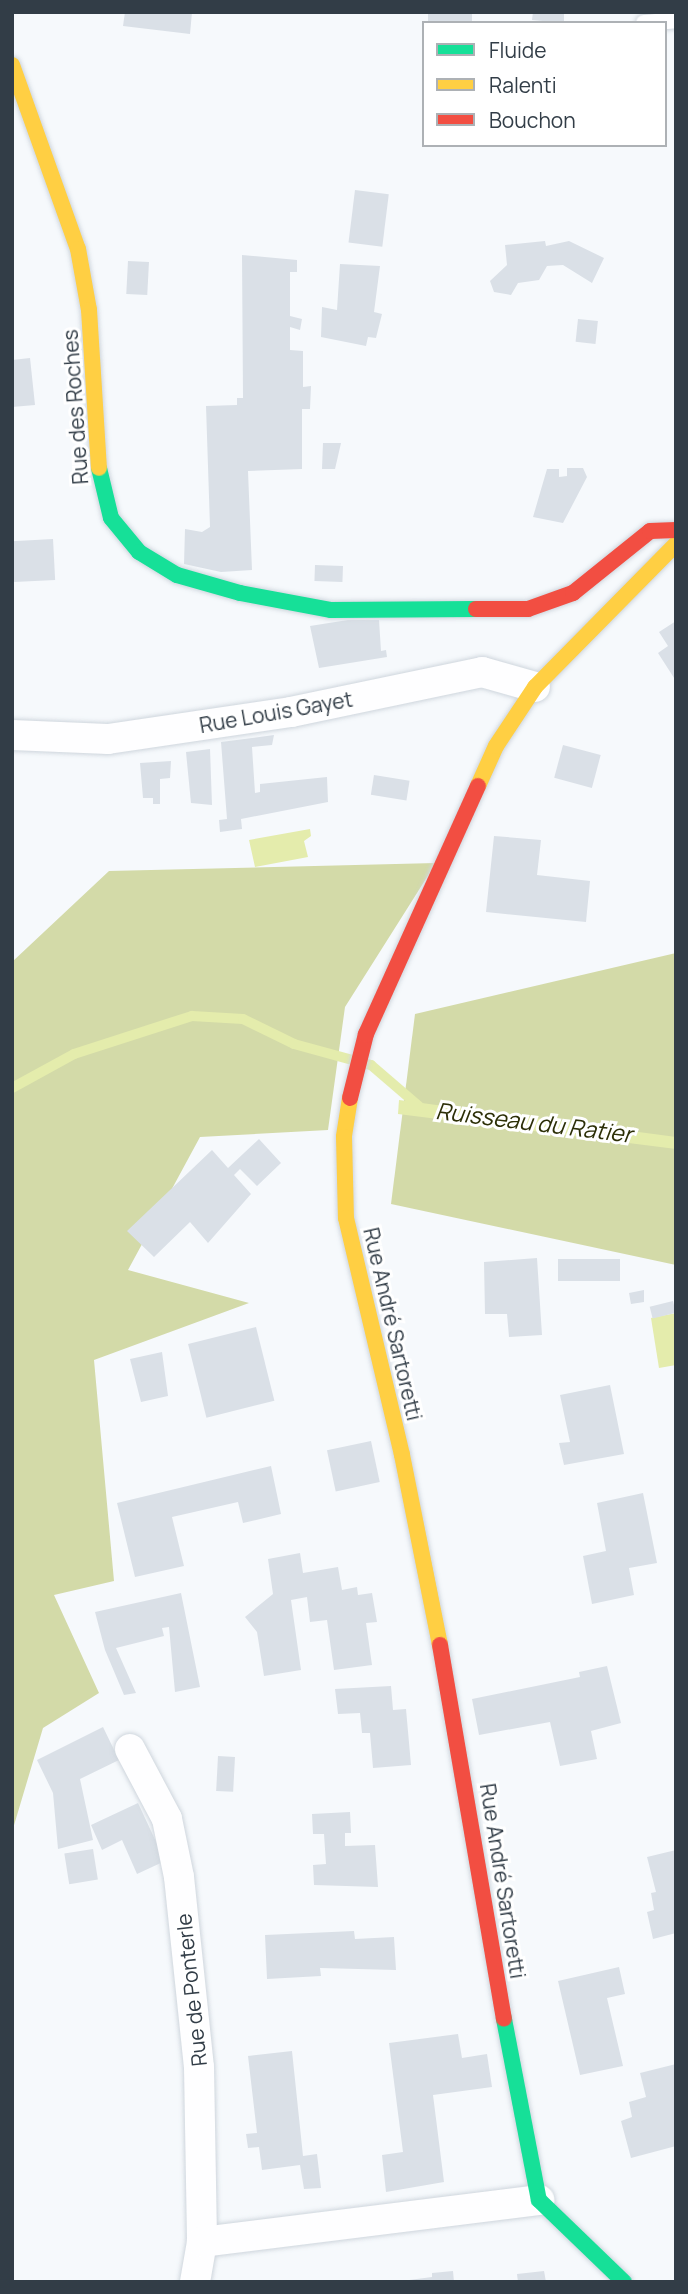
<!DOCTYPE html>
<html>
<head>
<meta charset="utf-8">
<style>
  body { margin:0 }
  #map { position:relative; width:688px; height:2294px; overflow:hidden; background:#f6f9fc; font-family:Manrope,sans-serif }
  div>[style] { position:absolute }
  .forest>* { inset:0; background:#d3daa8 }
  .water>* { inset:0; background:#e4ecac }
  .stream>* { height:10px; margin:-5px; padding:0 5px; transform-origin:5px; border-radius:5px; background:#e4ecac }
  .building>* { inset:0; background:#dae0e7; transform-origin:0 0 }
  .roads { filter:drop-shadow(0 0 2px #cfd6dd) drop-shadow(0 0 2px #cfd6dd) }
  .lane>* { height:16px; margin:-8px; padding:0 8px; transform-origin:8px; border-radius:8px; background:#fefeff }
  .street>* { height:30px; margin:-15px; padding:0 15px; transform-origin:15px; border-radius:15px; background:#fefeff }
  .fast>* { height:16px; margin:-8px; padding:0 8px; transform-origin:8px; border-radius:8px; background:#16e098 }
  .slow>* { height:16px; margin:-8px; padding:0 8px; transform-origin:8px; border-radius:8px; background:#ffcf43 }
  .jam>* { height:16px; margin:-8px; padding:0 8px; transform-origin:8px; border-radius:8px; background:#f24e42 }
  span { translate:-50% -50%; white-space:nowrap; text-align:center; line-height:1.15; -webkit-text-stroke:6px #fff; paint-order:stroke }
  .street-label { font-size:21px; color:#323d47 }
  .water-label { font-size:23px; color:#2c2f07; font-style:italic }
  .frame { position:absolute; inset:0; border:14px solid #323d47; pointer-events:none }
  .legend { position:absolute; left:422px; top:21px; width:245px; height:126px; box-sizing:border-box; background:#fff; border:2px solid #adb1b5; margin:0; padding:9px 12px; list-style:none; font-size:21px; color:#323d47 }
  .legend li { display:flex; align-items:center; gap:14px; height:35px }
  .legend b { width:35px; border:2px solid #adb1b5 }
</style>
</head>
<body>
<div id="map">
  <div class="forest">
    <i style="clip-path:polygon(436px 863px,345px 1007px,328px 1130px,200px 1137px,128px 1270px,249px 1303px,94px 1360px,114px 1581px,54px 1595px,99px 1693px,43px 1728px,12px 1832px,12px 962px,109px 871px)"></i>
    <i style="clip-path:polygon(676px 953px,676px 1265px,391px 1204px,415px 1014px)"></i>
  </div>
  <div class="water">
    <i style="clip-path:polygon(310px 829px,311px 836px,304px 841px,308px 857px,255px 867px,249px 840px)"></i>
    <i style="clip-path:polygon(399px 1100px,676px 1137px,676px 1149px,398px 1114px)"></i>
    <i style="clip-path:polygon(676px 1313px,676px 1365px,659px 1368px,651px 1318px)"></i>
  </div>
  <div class="stream">
    <i style="left:12px;top:1088px;width:71px;rotate:-28.7deg"></i>
    <i style="left:74px;top:1054px;width:124px;rotate:-17.9deg"></i>
    <i style="left:192px;top:1016px;width:51px;rotate:3.4deg"></i>
    <i style="left:243px;top:1019px;width:57px;rotate:26.1deg"></i>
    <i style="left:294px;top:1044px;width:80px;rotate:15.3deg"></i>
    <i style="left:371px;top:1065px;width:66px;rotate:40.7deg"></i>
  </div>
  <div class="building">
    <i style="clip-path:polygon(125px 12px,192px 12px,190px 34px,123px 26px)"></i>
    <i style="left:428px;top:12px;width:44px;height:11px"></i>
    <i style="clip-path:polygon(533px 12px,564px 12px,564px 23px,532px 20px)"></i>
    <i style="left:355px;top:190px;width:34px;height:53px;rotate:7deg"></i>
    <i style="clip-path:polygon(545px 241px,546px 246px,569px 241px,604px 258px,592px 283px,563px 265px,547px 266px,539px 280px,518px 283px,511px 295px,494px 292px,490px 281px,507px 265px,505px 245px)"></i>
    <i style="clip-path:polygon(242px 255px,297px 260px,297px 272px,290px 272px,290px 316px,302px 319px,300px 330px,290px 327px,290px 350px,303px 351px,303px 387px,311px 386px,310px 409px,302px 409px,302px 469px,248px 471px,252px 570px,221px 572px,184px 564px,185px 529px,202px 532px,210px 527px,206px 406px,237px 405px,237px 398px,243px 398px)"></i>
    <i style="left:128px;top:261px;width:21px;height:33px;rotate:3deg"></i>
    <i style="clip-path:polygon(340px 264px,380px 266px,374px 312px,382px 314px,376px 338px,368px 337px,366px 346px,321px 337px,322px 307px,337px 310px)"></i>
    <i style="left:578px;top:319px;width:20px;height:23px;rotate:6deg"></i>
    <i style="clip-path:polygon(30px 358px,35px 405px,12px 407px,12px 360px)"></i>
    <i style="clip-path:polygon(323px 443px,341px 443px,335px 469px,322px 469px)"></i>
    <i style="clip-path:polygon(567px 468px,583px 468px,587px 477px,563px 523px,533px 517px,547px 469px,559px 469px,559px 477px,567px 476px)"></i>
    <i style="left:53px;top:539px;width:41px;height:41px;rotate:87deg"></i>
    <i style="left:315px;top:565px;width:28px;height:16px;rotate:2deg"></i>
    <i style="clip-path:polygon(348px 620px,379px 620px,381px 651px,386px 650px,387px 657px,319px 668px,310px 626px)"></i>
    <i style="clip-path:polygon(676px 621px,676px 681px,658px 653px,668px 646px,659px 632px)"></i>
    <i style="clip-path:polygon(274px 735px,272px 745px,252px 747px,255px 793px,260px 792px,260px 784px,327px 777px,328px 802px,241px 819px,242px 829px,220px 832px,219px 820px,227px 819px,221px 742px)"></i>
    <i style="left:563px;top:745px;width:39px;height:34px;rotate:15deg"></i>
    <i style="clip-path:polygon(210px 749px,212px 805px,191px 803px,186px 752px)"></i>
    <i style="clip-path:polygon(171px 761px,170px 778px,160px 779px,160px 804px,153px 804px,153px 798px,143px 798px,140px 763px)"></i>
    <i style="left:374px;top:775px;width:36px;height:20px;rotate:9deg"></i>
    <i style="clip-path:polygon(494px 836px,541px 840px,537px 875px,590px 881px,586px 922px,486px 912px)"></i>
    <i style="clip-path:polygon(259px 1139px,281px 1163px,257px 1186px,240px 1169px,234px 1175px,251px 1194px,208px 1243px,190px 1222px,154px 1257px,127px 1231px,212px 1150px,228px 1168px)"></i>
    <i style="clip-path:polygon(537px 1258px,542px 1335px,509px 1337px,507px 1314px,485px 1314px,484px 1262px)"></i>
    <i style="left:558px;top:1259px;width:62px;height:22px"></i>
    <i style="clip-path:polygon(644px 1290px,644px 1302px,631px 1304px,629px 1293px)"></i>
    <i style="left:673px;top:1301px;width:12px;height:24px;rotate:76deg"></i>
    <i style="left:256px;top:1327px;width:76px;height:70px;rotate:76deg"></i>
    <i style="clip-path:polygon(162px 1352px,168px 1396px,141px 1402px,130px 1359px)"></i>
    <i style="clip-path:polygon(610px 1385px,624px 1454px,564px 1465px,559px 1443px,570px 1442px,560px 1395px)"></i>
    <i style="left:371px;top:1441px;width:42px;height:45px;rotate:78deg"></i>
    <i style="clip-path:polygon(271px 1466px,281px 1514px,243px 1523px,238px 1502px,172px 1517px,184px 1566px,135px 1577px,117px 1503px)"></i>
    <i style="clip-path:polygon(643px 1493px,657px 1563px,629px 1568px,634px 1595px,592px 1604px,583px 1556px,606px 1551px,597px 1503px)"></i>
    <i style="clip-path:polygon(300px 1553px,303px 1573px,338px 1567px,342px 1590px,357px 1587px,358px 1595px,372px 1593px,377px 1622px,366px 1623px,372px 1665px,334px 1670px,327px 1620px,310px 1622px,307px 1597px,291px 1600px,301px 1670px,264px 1676px,257px 1632px,245px 1617px,273px 1594px,268px 1559px)"></i>
    <i style="clip-path:polygon(181px 1593px,200px 1687px,175px 1692px,169px 1627px,162px 1628px,164px 1636px,116px 1648px,136px 1693px,124px 1695px,105px 1650px,95px 1612px)"></i>
    <i style="clip-path:polygon(607px 1666px,621px 1723px,591px 1731px,597px 1759px,560px 1766px,550px 1722px,479px 1735px,472px 1699px,580px 1677px,579px 1672px)"></i>
    <i style="clip-path:polygon(391px 1686px,393px 1710px,406px 1709px,411px 1765px,373px 1768px,370px 1733px,362px 1733px,360px 1713px,338px 1714px,335px 1689px)"></i>
    <i style="clip-path:polygon(103px 1727px,119px 1760px,80px 1779px,93px 1840px,58px 1849px,53px 1793px,37px 1760px)"></i>
    <i style="left:218px;top:1756px;width:17px;height:35px;rotate:3deg"></i>
    <i style="clip-path:polygon(138px 1803px,165px 1861px,137px 1874px,122px 1840px,102px 1850px,91px 1825px)"></i>
    <i style="clip-path:polygon(350px 1812px,351px 1833px,345px 1833px,345px 1846px,375px 1845px,378px 1887px,314px 1885px,313px 1865px,326px 1864px,324px 1834px,313px 1834px,312px 1814px)"></i>
    <i style="left:93px;top:1849px;width:31px;height:29px;rotate:81deg"></i>
    <i style="clip-path:polygon(676px 1850px,676px 1933px,653px 1939px,647px 1912px,654px 1910px,651px 1893px,656px 1892px,647px 1857px)"></i>
    <i style="clip-path:polygon(354px 1931px,355px 1939px,394px 1937px,396px 1970px,320px 1968px,321px 1976px,267px 1979px,265px 1935px)"></i>
    <i style="clip-path:polygon(619px 1967px,625px 1994px,607px 1998px,623px 2066px,580px 2075px,558px 1981px)"></i>
    <i style="clip-path:polygon(458px 2034px,462px 2058px,487px 2054px,492px 2087px,433px 2095px,444px 2182px,386px 2192px,382px 2155px,403px 2152px,389px 2043px)"></i>
    <i style="clip-path:polygon(292px 2051px,303px 2156px,317px 2154px,321px 2188px,304px 2189px,300px 2165px,262px 2170px,259px 2147px,248px 2148px,246px 2134px,257px 2133px,248px 2056px)"></i>
    <i style="clip-path:polygon(676px 2064px,676px 2146px,631px 2158px,621px 2121px,632px 2117px,629px 2102px,646px 2097px,640px 2073px)"></i>
    <i style="clip-path:polygon(453px 2271px,454px 2282px,394px 2282px,432px 2277px,432px 2273px)"></i>
    <i style="clip-path:polygon(544px 2271px,546px 2282px,518px 2282px,517px 2274px)"></i>
  </div>
  <div class="roads">
    <div class="lane">
      <i style="left:644px;top:23px;width:32px;rotate:-5deg"></i>
    </div>
    <div class="street">
      <i style="left:12px;top:735px;width:96px;rotate:2.4deg"></i>
      <i style="left:108px;top:739px;width:185px;rotate:-8.4deg"></i>
      <i style="left:291px;top:712px;width:195px;rotate:-11.8deg"></i>
      <i style="left:482px;top:672px;width:55px;rotate:15.8deg"></i>
      <i style="left:130px;top:1749px;width:79px;rotate:62.1deg"></i>
      <i style="left:167px;top:1819px;width:59px;rotate:78.3deg"></i>
      <i style="left:179px;top:1877px;width:191px;rotate:84deg"></i>
      <i style="left:199px;top:2067px;width:175px;rotate:89deg"></i>
      <i style="left:202px;top:2242px;width:41px;rotate:99.9deg"></i>
      <i style="left:202px;top:2242px;width:340px;rotate:-7.1deg"></i>
    </div>
    <div class="fast">
      <i style="left:99px;top:468px;width:51px;rotate:76.5deg"></i>
      <i style="left:111px;top:518px;width:44px;rotate:50.5deg"></i>
      <i style="left:139px;top:552px;width:44px;rotate:31.2deg"></i>
      <i style="left:177px;top:575px;width:66px;rotate:15.9deg"></i>
      <i style="left:240px;top:593px;width:93px;rotate:10.6deg"></i>
      <i style="left:331px;top:610px;width:145px;rotate:-0.4deg"></i>
      <i style="left:504px;top:2019px;width:184px;rotate:79.1deg"></i>
      <i style="left:539px;top:2200px;width:118px;rotate:44deg"></i>
    </div>
    <div class="slow">
      <i style="left:12px;top:65px;width:195px;rotate:70.3deg"></i>
      <i style="left:78px;top:249px;width:62px;rotate:79.8deg"></i>
      <i style="left:89px;top:310px;width:158px;rotate:86.4deg"></i>
      <i style="left:478px;top:786px;width:44px;rotate:-65.8deg"></i>
      <i style="left:496px;top:746px;width:71px;rotate:-56.5deg"></i>
      <i style="left:535px;top:687px;width:201px;rotate:-45.4deg"></i>
      <i style="left:350px;top:1098px;width:39px;rotate:99deg"></i>
      <i style="left:344px;top:1137px;width:81px;rotate:88.6deg"></i>
      <i style="left:346px;top:1218px;width:244px;rotate:76.7deg"></i>
      <i style="left:402px;top:1455px;width:194px;rotate:78.7deg"></i>
    </div>
    <div class="jam">
      <i style="left:476px;top:609px;width:52px"></i>
      <i style="left:528px;top:609px;width:48px;rotate:-19.6deg"></i>
      <i style="left:573px;top:593px;width:99px;rotate:-38.8deg"></i>
      <i style="left:650px;top:531px;width:26px;rotate:-2deg"></i>
      <i style="left:350px;top:1098px;width:66px;rotate:-76deg"></i>
      <i style="left:366px;top:1034px;width:272px;rotate:-65.7deg"></i>
      <i style="left:440px;top:1645px;width:379px;rotate:80.3deg"></i>
    </div>
  </div>
  <div class="street-label">
    <span style="left:75px;top:407px;rotate:-94deg">Rue des Roches</span>
    <span style="left:276px;top:712px;rotate:-10deg">Rue Louis Gayet</span>
    <span style="left:393px;top:1324px;rotate:77deg">Rue André Sartoretti</span>
    <span style="left:503px;top:1881px;rotate:81deg">Rue André Sartoretti</span>
    <span style="left:191px;top:1990px;rotate:-96deg">Rue de Ponterle</span>
  </div>
  <div class="water-label">
    <span style="left:534px;top:1122px;rotate:7deg">Ruisseau du Ratier</span>
  </div>
  <div class="frame"></div>
  <ul class="legend">
  <li><b style="height:9px;background:#16e098"></b>Fluide</li>
  <li><b style="height:9px;background:#ffcf43"></b>Ralenti</li>
  <li><b style="height:9px;background:#f24e42"></b>Bouchon</li>
  </ul>
</div>
</body>
</html>
